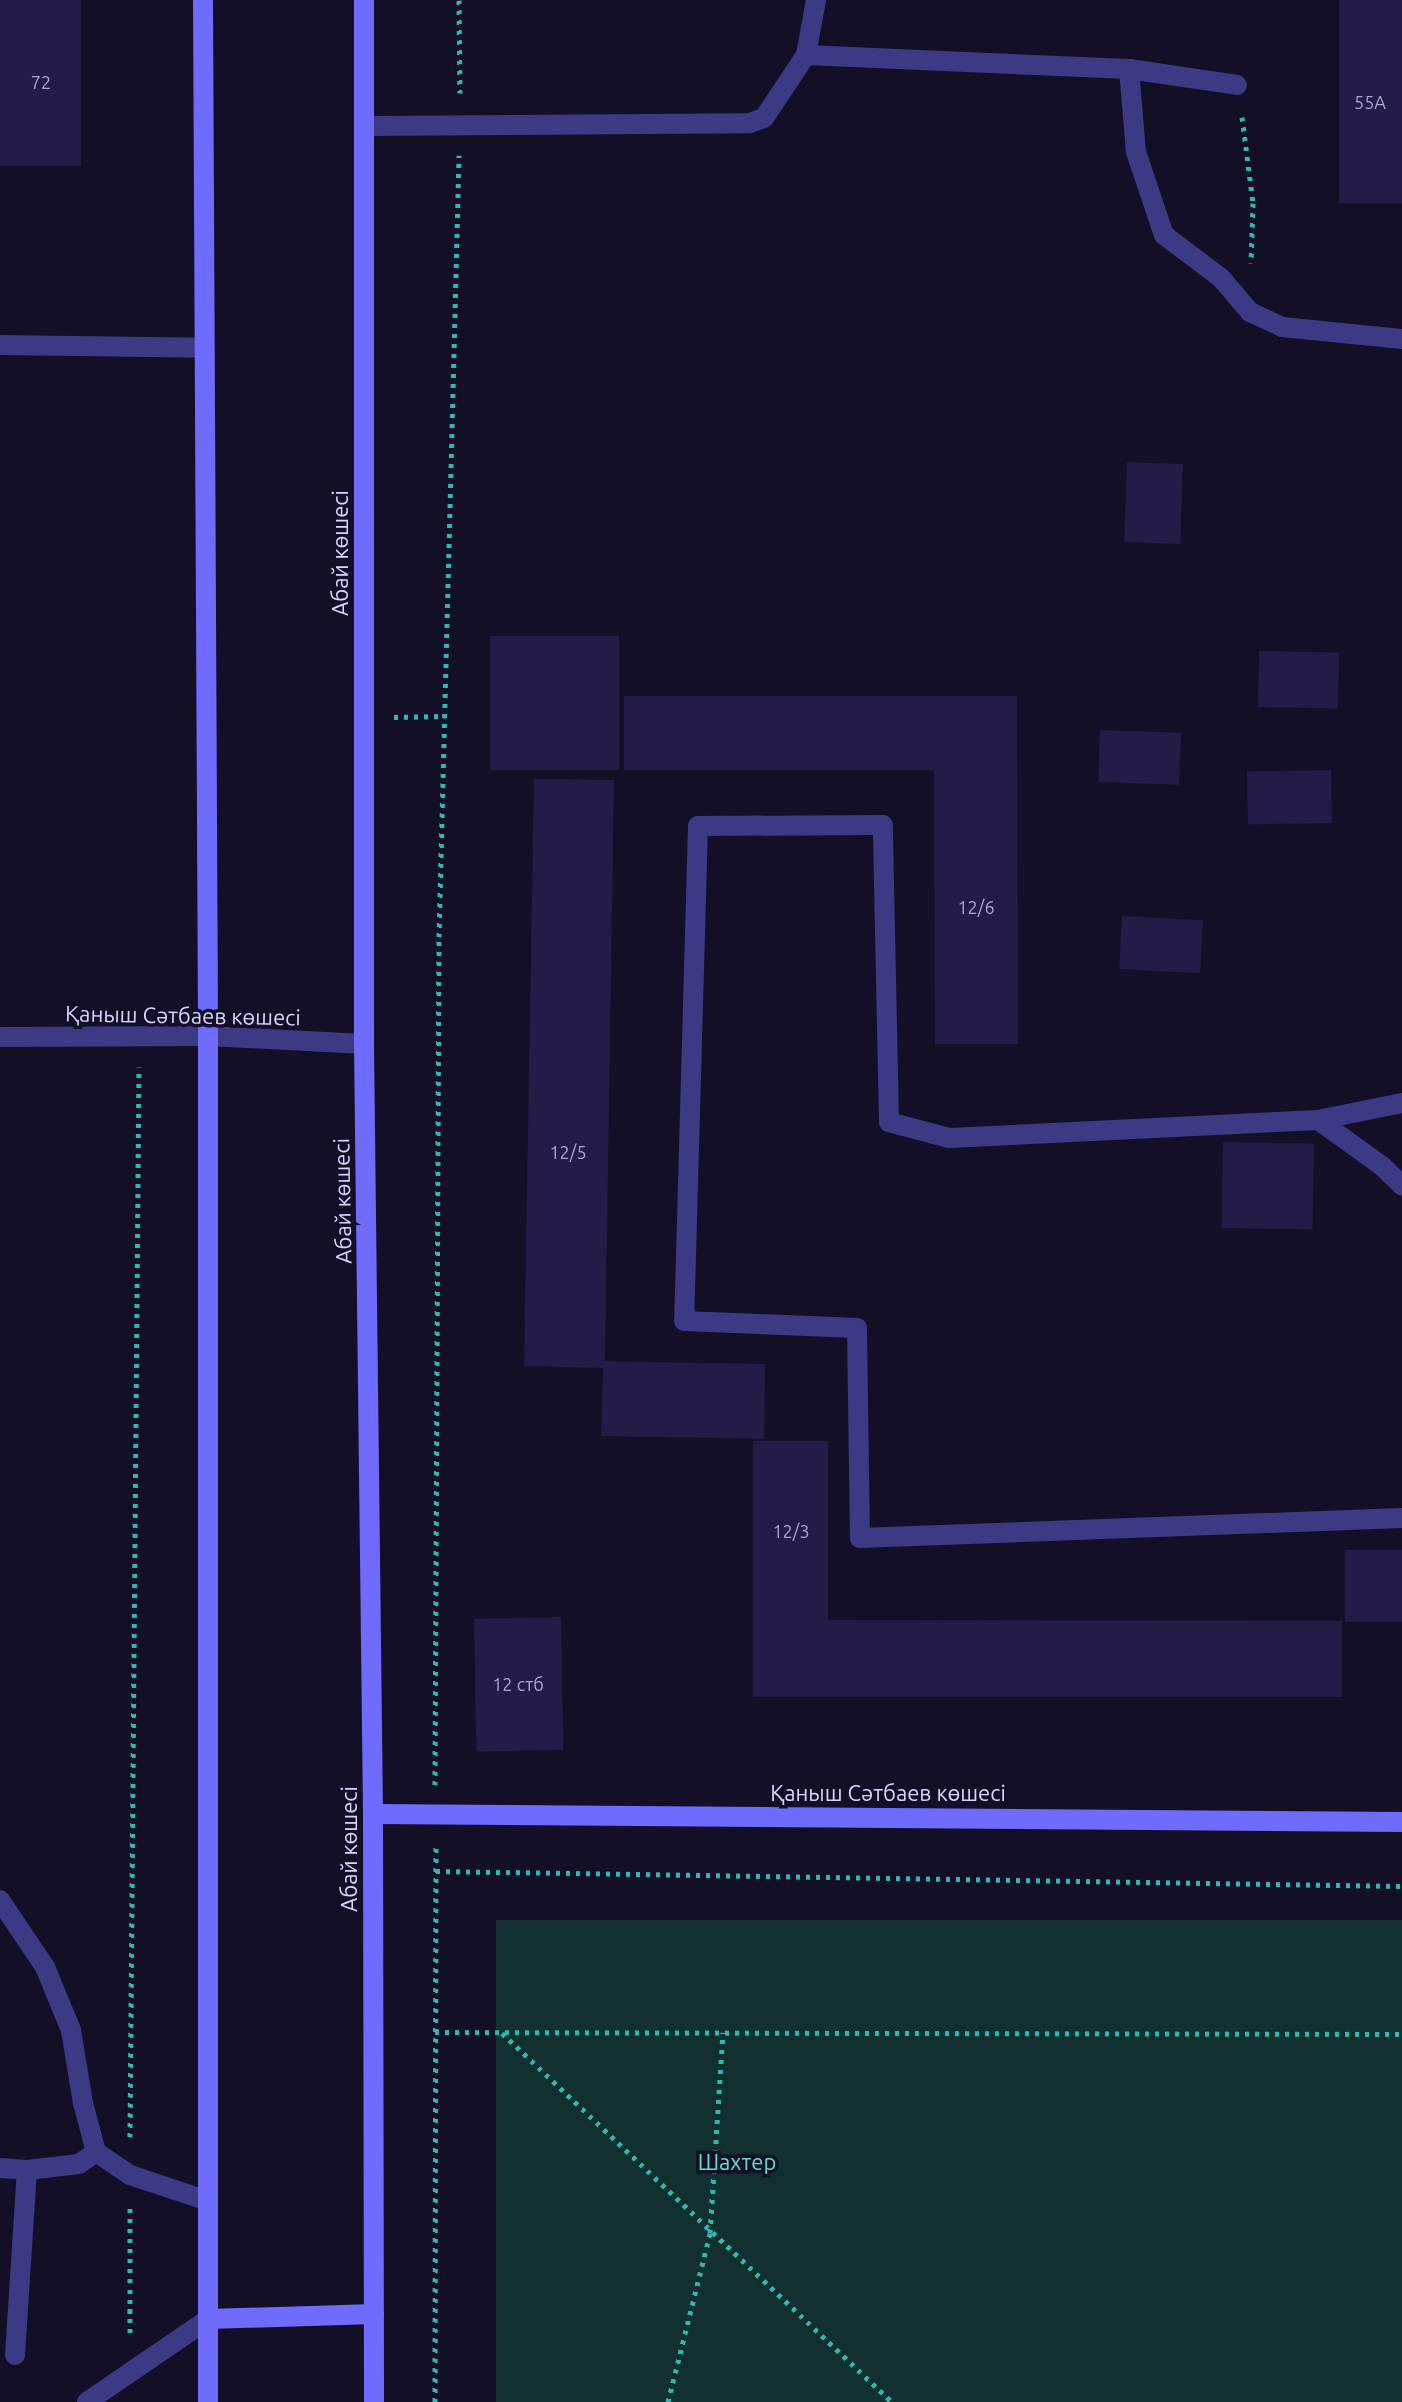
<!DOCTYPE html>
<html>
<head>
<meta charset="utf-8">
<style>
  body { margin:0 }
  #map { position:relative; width:1402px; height:2402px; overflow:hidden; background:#130f26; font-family:Ubuntu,sans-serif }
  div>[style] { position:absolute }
  .green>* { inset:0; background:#12302f; transform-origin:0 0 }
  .building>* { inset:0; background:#241b47; transform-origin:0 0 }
  .path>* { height:5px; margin-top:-2.5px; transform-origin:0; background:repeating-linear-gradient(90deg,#2fb8b0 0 4px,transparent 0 10px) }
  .lane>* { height:20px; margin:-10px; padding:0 10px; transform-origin:10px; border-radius:10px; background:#3d3a85 }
  .street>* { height:20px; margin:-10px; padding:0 10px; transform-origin:10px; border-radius:10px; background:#3d3a85 }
  .secondary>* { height:20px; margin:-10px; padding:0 10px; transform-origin:10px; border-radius:10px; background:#6f6bff }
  span { translate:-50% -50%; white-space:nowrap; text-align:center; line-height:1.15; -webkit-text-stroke:7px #130f26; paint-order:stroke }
  .number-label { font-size:18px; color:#aca6d1 }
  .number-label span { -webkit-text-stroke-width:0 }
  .street-label { font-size:22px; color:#d9d4ff }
  .park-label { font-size:22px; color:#5fe0c0 }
</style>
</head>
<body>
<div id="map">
  <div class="green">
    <i style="left:496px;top:1920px;width:906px;height:482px"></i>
  </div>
  <div class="building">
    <i style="left:0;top:0;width:81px;height:166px"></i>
    <i style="left:1339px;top:0;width:63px;height:203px"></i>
    <i style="left:1127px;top:462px;width:56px;height:80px;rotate:2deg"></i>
    <i style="left:619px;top:636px;width:134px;height:129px;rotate:90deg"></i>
    <i style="left:1259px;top:651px;width:80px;height:56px;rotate:1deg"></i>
    <i style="clip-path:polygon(624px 696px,1017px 696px,1018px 1044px,935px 1044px,934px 770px,624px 770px)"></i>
    <i style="left:1100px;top:730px;width:81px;height:52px;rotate:2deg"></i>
    <i style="left:1331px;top:770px;width:53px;height:84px;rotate:89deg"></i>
    <i style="clip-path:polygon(534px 779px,614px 780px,605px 1361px,765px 1364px,764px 1439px,601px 1436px,603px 1368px,524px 1366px)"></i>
    <i style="left:1122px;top:916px;width:81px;height:53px;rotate:3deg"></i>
    <i style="left:1223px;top:1142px;width:91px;height:86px;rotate:1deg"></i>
    <i style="clip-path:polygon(753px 1441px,828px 1441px,828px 1620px,1342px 1621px,1342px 1697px,753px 1697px)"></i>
    <i style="left:1345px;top:1550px;width:57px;height:72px"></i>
    <i style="left:561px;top:1617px;width:133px;height:87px;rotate:89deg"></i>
  </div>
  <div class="path">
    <i style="left:459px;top:0;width:93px;rotate:89.4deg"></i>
    <i style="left:1242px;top:117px;width:87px;rotate:82.7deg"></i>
    <i style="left:1253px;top:203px;width:60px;rotate:91.9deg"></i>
    <i style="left:394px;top:717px;width:51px;rotate:-1.1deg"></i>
    <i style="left:435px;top:1785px;width:848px;rotate:-89.73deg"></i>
    <i style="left:439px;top:937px;width:782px;rotate:-88.53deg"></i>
    <i style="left:436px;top:1871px;width:966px;rotate:0.89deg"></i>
    <i style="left:435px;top:2032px;width:967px;rotate:0.12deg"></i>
    <i style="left:502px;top:2033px;width:537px;rotate:43.42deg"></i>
    <i style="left:130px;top:2137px;width:1070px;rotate:-89.52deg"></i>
    <i style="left:130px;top:2333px;width:126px;rotate:-90deg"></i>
    <i style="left:435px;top:2402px;width:555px;rotate:-89.9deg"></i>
    <i style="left:668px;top:2402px;width:174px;rotate:-76deg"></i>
    <i style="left:710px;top:2233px;width:201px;rotate:-86.3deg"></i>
  </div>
  <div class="lane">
    <i style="left:806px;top:55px;width:323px;rotate:2.5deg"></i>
    <i style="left:1129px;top:69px;width:109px;rotate:8.4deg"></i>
    <i style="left:1129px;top:69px;width:83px;rotate:85.2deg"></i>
    <i style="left:1136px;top:152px;width:88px;rotate:71.4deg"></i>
    <i style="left:1164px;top:235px;width:71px;rotate:37deg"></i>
    <i style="left:1221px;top:278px;width:45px;rotate:49.5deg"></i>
    <i style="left:1250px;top:312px;width:35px;rotate:25deg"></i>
    <i style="left:1282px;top:327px;width:121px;rotate:5.7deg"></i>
    <i style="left:364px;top:126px;width:386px;rotate:-0.4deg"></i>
    <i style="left:750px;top:123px;width:15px;rotate:-20deg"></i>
    <i style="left:764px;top:118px;width:76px;rotate:-56.3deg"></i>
    <i style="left:806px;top:55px;width:56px;rotate:-79.7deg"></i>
    <i style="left:0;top:345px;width:204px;rotate:0.8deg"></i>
    <i style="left:1402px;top:1103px;width:86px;rotate:168.6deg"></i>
    <i style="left:1318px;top:1120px;width:369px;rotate:177.2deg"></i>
    <i style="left:949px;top:1138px;width:62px;rotate:-165.1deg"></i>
    <i style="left:889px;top:1122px;width:297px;rotate:-91.2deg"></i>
    <i style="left:883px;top:825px;width:185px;rotate:179.7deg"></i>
    <i style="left:698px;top:826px;width:495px;rotate:91.6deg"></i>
    <i style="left:684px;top:1321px;width:173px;rotate:2.3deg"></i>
    <i style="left:857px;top:1328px;width:210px;rotate:89.2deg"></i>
    <i style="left:860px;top:1538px;width:542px;rotate:-2.11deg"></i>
    <i style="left:1318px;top:1120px;width:79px;rotate:35.7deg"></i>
    <i style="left:1382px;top:1166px;width:28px;rotate:44deg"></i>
    <i style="left:0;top:1900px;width:81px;rotate:56.1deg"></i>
    <i style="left:45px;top:1967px;width:68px;rotate:67.6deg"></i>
    <i style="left:71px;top:2030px;width:74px;rotate:80.7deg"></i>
    <i style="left:83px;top:2103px;width:51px;rotate:75.1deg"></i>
    <i style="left:96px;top:2152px;width:41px;rotate:34.1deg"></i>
    <i style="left:130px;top:2175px;width:82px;rotate:18.4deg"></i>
    <i style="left:0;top:2168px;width:27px;rotate:4deg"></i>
    <i style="left:27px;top:2170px;width:52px;rotate:-6.6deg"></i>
    <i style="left:79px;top:2164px;width:21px;rotate:-35deg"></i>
    <i style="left:15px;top:2355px;width:185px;rotate:-86.3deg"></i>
    <i style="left:87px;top:2402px;width:147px;rotate:-34.4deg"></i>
  </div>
  <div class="street">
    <i style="left:0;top:1037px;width:208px;rotate:-0.3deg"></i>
    <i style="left:208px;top:1036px;width:156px;rotate:2.9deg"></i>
  </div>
  <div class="secondary">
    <i style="left:203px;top:0;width:1036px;rotate:89.72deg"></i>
    <i style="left:208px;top:1036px;width:1366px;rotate:90deg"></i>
    <i style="left:364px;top:0;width:1044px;rotate:90deg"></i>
    <i style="left:364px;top:1044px;width:770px;rotate:89.33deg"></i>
    <i style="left:373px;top:1814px;width:588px;rotate:89.9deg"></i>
    <i style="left:373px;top:1814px;width:1029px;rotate:0.45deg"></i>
    <i style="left:208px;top:2319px;width:166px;rotate:-1.7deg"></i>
  </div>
  <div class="number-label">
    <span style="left:41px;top:82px">72</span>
    <span style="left:1370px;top:102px">55А</span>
    <span style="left:976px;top:907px">12/6</span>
    <span style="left:568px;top:1152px">12/5</span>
    <span style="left:791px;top:1531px">12/3</span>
    <span style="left:518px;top:1684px">12 стб</span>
  </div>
  <div class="street-label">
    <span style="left:340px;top:553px;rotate:-90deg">Абай көшесі</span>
    <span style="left:183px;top:1015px;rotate:1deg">Қаныш Сәтбаев көшесі</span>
    <span style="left:342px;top:1201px;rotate:-91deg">Абай көшесі</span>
    <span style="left:888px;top:1793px">Қаныш Сәтбаев көшесі</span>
    <span style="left:349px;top:1849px;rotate:-90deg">Абай көшесі</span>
  </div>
  <div class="park-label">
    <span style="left:737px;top:2162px">Шахтер</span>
  </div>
</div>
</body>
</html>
